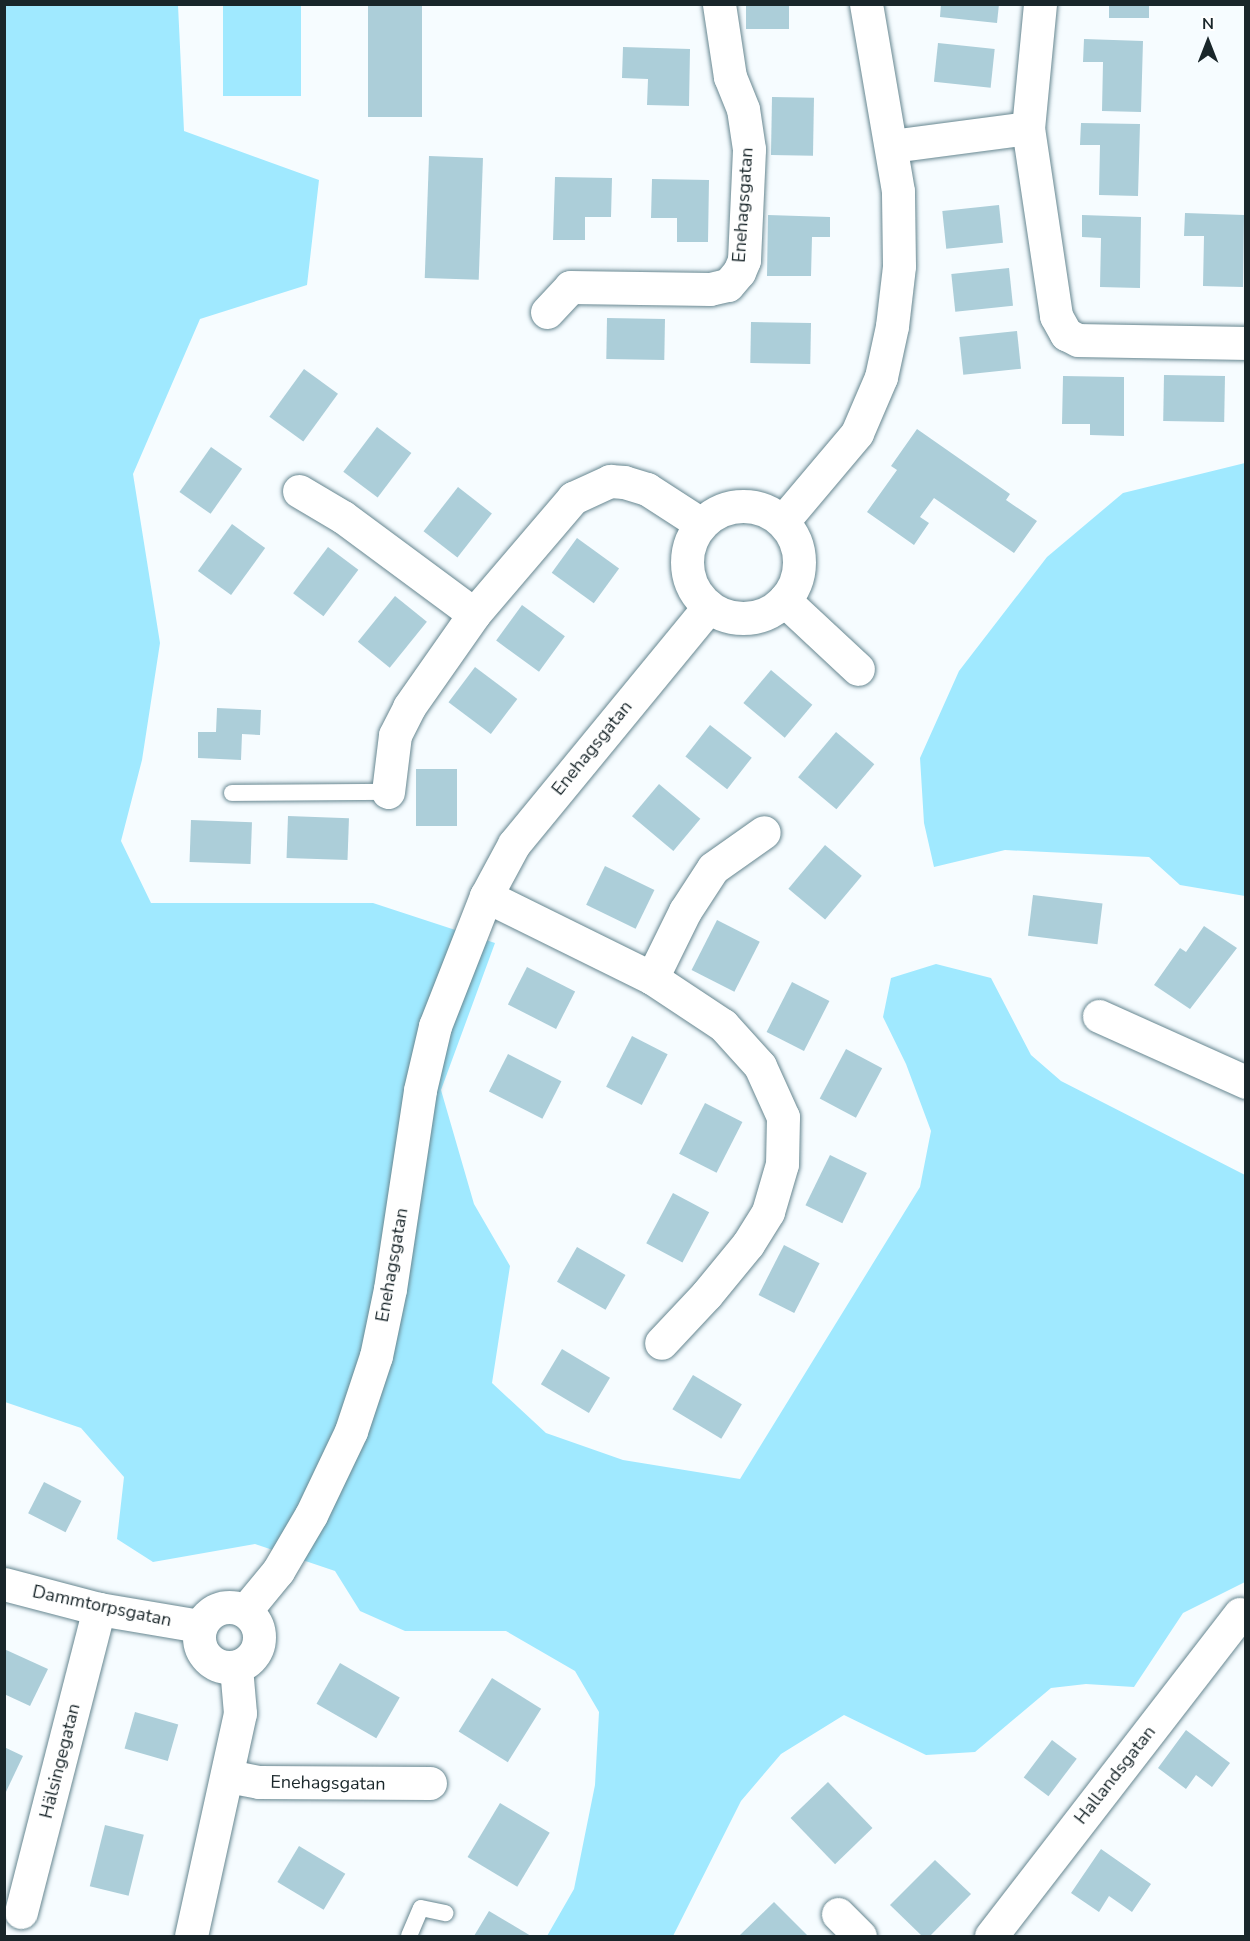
<!DOCTYPE html>
<html>
<head>
<meta charset="utf-8">
<style>
  body { margin:0 }
  #map { position:relative; width:1250px; height:1941px; overflow:hidden; background:#f6fcff; font-family:"Nunito Sans",sans-serif }
  div>[style] { position:absolute }
  .green>* { inset:0; background:#a0e9ff; transform-origin:0 0 }
  .building>* { inset:0; background:#acced9; transform-origin:0 0 }
  .roads { filter:drop-shadow(0 0 2px #678791) drop-shadow(0 0 2px #678791) }
  .lane>* { height:16px; margin:-8px; padding:0 8px; transform-origin:8px; border-radius:8px; background:#fff }
  .street>* { height:33px; margin:-16.5px; padding:0 16.5px; transform-origin:16.5px; border-radius:16.5px; background:#fff }
  .street>.ring { margin:-16.5px; padding:0; box-sizing:content-box; background:none; border:33px solid #fff; border-radius:50% }
  span { translate:-50% -50%; white-space:nowrap; text-align:center; line-height:1.15; -webkit-text-stroke:4.5px #fff; paint-order:stroke }
  .street-label { font-size:18px; color:#19262a }
  .frame { position:absolute; inset:0; border:6px solid #19262a; pointer-events:none }
  .north { position:absolute; left:1178px; top:12px; width:60px; height:60px; -webkit-text-stroke:4px #fff; paint-order:stroke; rotate:0deg; font-size:16px; font-weight:700; line-height:24px; text-align:center; color:#19262a }
  .north::after { content:''; display:block; margin:auto; width:21px; height:27px; background:#19262a; clip-path:polygon(50% 0,100% 100%,50% 72%,0 100%) }
</style>
</head>
<body>
<div id="map">
  <div class="green">
    <i style="clip-path:polygon(5px 5px,178px 5px,184px 131px,319px 180px,307px 285px,200px 319px,133px 474px,160px 643px,142px 760px,121px 841px,151px 903px,373px 903px,495px 943px,441px 1090px,474px 1204px,510px 1266px,492px 1383px,546px 1433px,623px 1460px,740px 1479px,920px 1187px,931px 1131px,906px 1064px,883px 1017px,891px 978px,936px 964px,991px 978px,1031px 1055px,1061px 1081px,1245px 1175px,1245px 1582px,1183px 1613px,1134px 1687px,1086px 1684px,1051px 1688px,975px 1752px,926px 1755px,844px 1715px,781px 1754px,741px 1801px,673px 1936px,547px 1936px,574px 1889px,595px 1785px,599px 1712px,575px 1671px,506px 1631px,405px 1631px,360px 1611px,335px 1571px,255px 1544px,153px 1562px,117px 1539px,124px 1477px,81px 1428px,5px 1402px)"></i>
    <i style="left:223px;top:5px;width:78px;height:91px"></i>
    <i style="clip-path:polygon(1245px 463px,1245px 896px,1180px 885px,1149px 857px,1005px 850px,934px 867px,924px 823px,920px 758px,959px 671px,1047px 557px,1123px 493px)"></i>
  </div>
  <div class="building">
    <i style="left:368px;top:4px;width:54px;height:113px"></i>
    <i style="left:746px;top:4px;width:43px;height:25px"></i>
    <i style="clip-path:polygon(941px 4px,999px 4px,997px 23px,940px 17px)"></i>
    <i style="left:1109px;top:4px;width:40px;height:14px"></i>
    <i style="clip-path:polygon(1084px 39px,1143px 41px,1141px 112px,1102px 111px,1103px 62px,1083px 62px)"></i>
    <i style="left:938px;top:43px;width:57px;height:39px;rotate:6deg"></i>
    <i style="clip-path:polygon(623px 47px,690px 49px,689px 106px,647px 105px,648px 79px,622px 78px)"></i>
    <i style="left:772px;top:97px;width:42px;height:58px;rotate:1deg"></i>
    <i style="clip-path:polygon(1081px 123px,1140px 124px,1138px 196px,1099px 195px,1100px 145px,1080px 145px)"></i>
    <i style="left:429px;top:156px;width:54px;height:122px;rotate:2deg"></i>
    <i style="clip-path:polygon(555px 177px,612px 178px,611px 217px,585px 217px,585px 240px,553px 240px)"></i>
    <i style="clip-path:polygon(652px 179px,709px 180px,708px 242px,677px 242px,677px 218px,651px 218px)"></i>
    <i style="left:999px;top:205px;width:38px;height:57px;rotate:84deg"></i>
    <i style="clip-path:polygon(1185px 213px,1244px 215px,1243px 287px,1203px 286px,1204px 236px,1184px 236px)"></i>
    <i style="clip-path:polygon(768px 215px,830px 217px,830px 237px,812px 237px,811px 276px,767px 276px)"></i>
    <i style="clip-path:polygon(1082px 215px,1141px 217px,1140px 288px,1100px 287px,1101px 238px,1082px 237px)"></i>
    <i style="left:1009px;top:268px;width:38px;height:58px;rotate:84deg"></i>
    <i style="left:607px;top:318px;width:58px;height:41px;rotate:1deg"></i>
    <i style="left:751px;top:322px;width:60px;height:41px;rotate:1deg"></i>
    <i style="left:1017px;top:331px;width:38px;height:58px;rotate:84deg"></i>
    <i style="left:304px;top:369px;width:42px;height:59px;rotate:36deg"></i>
    <i style="left:1164px;top:375px;width:61px;height:46px;rotate:1deg"></i>
    <i style="clip-path:polygon(1063px 376px,1124px 377px,1124px 436px,1090px 435px,1090px 424px,1062px 424px)"></i>
    <i style="left:377px;top:427px;width:43px;height:56px;rotate:37deg"></i>
    <i style="clip-path:polygon(917px 429px,1010px 494px,1006px 500px,1037px 521px,1014px 553px,934px 498px,920px 517px,929px 523px,914px 545px,867px 512px,897px 470px,891px 466px)"></i>
    <i style="left:211px;top:447px;width:38px;height:55px;rotate:35deg"></i>
    <i style="left:458px;top:487px;width:43px;height:56px;rotate:38deg"></i>
    <i style="left:232px;top:524px;width:41px;height:58px;rotate:36deg"></i>
    <i style="left:577px;top:538px;width:52px;height:43px;rotate:36deg"></i>
    <i style="left:328px;top:547px;width:38px;height:58px;rotate:37deg"></i>
    <i style="left:395px;top:596px;width:41px;height:59px;rotate:39deg"></i>
    <i style="left:522px;top:605px;width:53px;height:44px;rotate:36deg"></i>
    <i style="left:475px;top:667px;width:53px;height:44px;rotate:37deg"></i>
    <i style="left:771px;top:670px;width:54px;height:43px;rotate:40deg"></i>
    <i style="clip-path:polygon(217px 708px,261px 710px,260px 735px,242px 734px,241px 760px,198px 758px,198px 732px,216px 732px)"></i>
    <i style="left:710px;top:725px;width:53px;height:40px;rotate:38deg"></i>
    <i style="left:836px;top:732px;width:50px;height:59px;rotate:40deg"></i>
    <i style="left:416px;top:769px;width:41px;height:57px"></i>
    <i style="left:659px;top:784px;width:54px;height:42px;rotate:40deg"></i>
    <i style="left:288px;top:816px;width:61px;height:42px;rotate:2deg"></i>
    <i style="left:191px;top:820px;width:61px;height:42px;rotate:2deg"></i>
    <i style="left:825px;top:845px;width:48px;height:57px;rotate:40deg"></i>
    <i style="left:605px;top:866px;width:55px;height:43px;rotate:26deg"></i>
    <i style="left:1033px;top:895px;width:70px;height:41px;rotate:7deg"></i>
    <i style="left:717px;top:920px;width:48px;height:56px;rotate:27deg"></i>
    <i style="clip-path:polygon(1204px 926px,1237px 948px,1190px 1009px,1154px 985px,1180px 948px,1186px 952px)"></i>
    <i style="left:527px;top:967px;width:54px;height:42px;rotate:27deg"></i>
    <i style="left:792px;top:982px;width:42px;height:56px;rotate:27deg"></i>
    <i style="left:632px;top:1036px;width:40px;height:57px;rotate:27deg"></i>
    <i style="left:846px;top:1049px;width:41px;height:56px;rotate:28deg"></i>
    <i style="left:508px;top:1054px;width:60px;height:42px;rotate:27deg"></i>
    <i style="left:705px;top:1103px;width:42px;height:57px;rotate:27deg"></i>
    <i style="left:830px;top:1155px;width:41px;height:56px;rotate:26deg"></i>
    <i style="left:673px;top:1193px;width:41px;height:57px;rotate:28deg"></i>
    <i style="left:784px;top:1245px;width:40px;height:56px;rotate:27deg"></i>
    <i style="left:577px;top:1247px;width:56px;height:40px;rotate:30deg"></i>
    <i style="left:562px;top:1349px;width:56px;height:41px;rotate:31deg"></i>
    <i style="left:693px;top:1375px;width:57px;height:40px;rotate:31deg"></i>
    <i style="left:44px;top:1482px;width:42px;height:35px;rotate:27deg"></i>
    <i style="clip-path:polygon(4px 1649px,48px 1669px,30px 1706px,4px 1694px)"></i>
    <i style="left:340px;top:1663px;width:69px;height:47px;rotate:30deg"></i>
    <i style="left:492px;top:1678px;width:58px;height:63px;rotate:32deg"></i>
    <i style="left:135px;top:1712px;width:45px;height:38px;rotate:16deg"></i>
    <i style="clip-path:polygon(1186px 1730px,1230px 1763px,1212px 1787px,1196px 1775px,1186px 1789px,1158px 1768px)"></i>
    <i style="left:1052px;top:1740px;width:31px;height:47px;rotate:37deg"></i>
    <i style="clip-path:polygon(4px 1747px,23px 1756px,4px 1796px)"></i>
    <i style="left:828px;top:1782px;width:64px;height:52px;rotate:46deg"></i>
    <i style="left:500px;top:1803px;width:58px;height:63px;rotate:31deg"></i>
    <i style="left:105px;top:1825px;width:40px;height:63px;rotate:14deg"></i>
    <i style="left:299px;top:1846px;width:54px;height:42px;rotate:31deg"></i>
    <i style="clip-path:polygon(1101px 1849px,1151px 1884px,1132px 1912px,1109px 1896px,1099px 1912px,1071px 1893px)"></i>
    <i style="clip-path:polygon(935px 1860px,971px 1894px,930px 1936px,922px 1936px,890px 1905px)"></i>
    <i style="clip-path:polygon(774px 1902px,808px 1936px,739px 1936px)"></i>
    <i style="clip-path:polygon(489px 1911px,531px 1936px,474px 1936px)"></i>
  </div>
  <div class="roads">
    <div class="lane">
      <i style="left:232px;top:793px;width:156px;rotate:-0.4deg"></i>
      <i style="left:409px;top:1936px;width:30px;rotate:-67deg"></i>
      <i style="left:421px;top:1908px;width:25px;rotate:12deg"></i>
    </div>
    <div class="street">
      <i style="left:1040px;top:4px;width:125px;rotate:95.5deg"></i>
      <i style="left:1028px;top:128px;width:190px;rotate:81.5deg"></i>
      <i style="left:1056px;top:316px;width:21px;rotate:61deg"></i>
      <i style="left:1066px;top:334px;width:13px;rotate:27deg"></i>
      <i style="left:1078px;top:340px;width:168px;rotate:1deg"></i>
      <i style="left:892px;top:146px;width:137px;rotate:-7.5deg"></i>
      <i style="left:547px;top:312px;width:34px;rotate:-47deg"></i>
      <i style="left:570px;top:287px;width:140px;rotate:0.8deg"></i>
      <i style="left:710px;top:289px;width:18px;rotate:-13deg"></i>
      <i style="left:728px;top:285px;width:17px;rotate:-50deg"></i>
      <i style="left:739px;top:272px;width:13px;rotate:-67deg"></i>
      <i style="left:744px;top:260px;width:111px;rotate:-87.4deg"></i>
      <i style="left:749px;top:149px;width:40px;rotate:-98.5deg"></i>
      <i style="left:743px;top:109px;width:35px;rotate:-112deg"></i>
      <i style="left:730px;top:77px;width:74px;rotate:-98.6deg"></i>
      <i style="left:299px;top:491px;width:51px;rotate:30.6deg"></i>
      <i style="left:343px;top:517px;width:163px;rotate:36.5deg"></i>
      <i class="ring" style="left:687px;top:506px;width:79px;height:79px"></i>
      <i style="left:783px;top:521px;width:115px;rotate:-49.9deg"></i>
      <i style="left:857px;top:433px;width:61px;rotate:-66.8deg"></i>
      <i style="left:881px;top:377px;width:52px;rotate:-77.8deg"></i>
      <i style="left:892px;top:326px;width:60px;rotate:-83.3deg"></i>
      <i style="left:899px;top:266px;width:75px;rotate:-90.8deg"></i>
      <i style="left:898px;top:191px;width:190px;rotate:-99.7deg"></i>
      <i style="left:784px;top:600px;width:101px;rotate:43deg"></i>
      <i style="left:388px;top:792px;width:57px;rotate:-83deg"></i>
      <i style="left:395px;top:735px;width:31px;rotate:-63deg"></i>
      <i style="left:409px;top:707px;width:113px;rotate:-55deg"></i>
      <i style="left:474px;top:614px;width:153px;rotate:-49.5deg"></i>
      <i style="left:573px;top:498px;width:41px;rotate:-24.7deg"></i>
      <i style="left:610px;top:481px;width:14px;rotate:4deg"></i>
      <i style="left:624px;top:482px;width:24px;rotate:17deg"></i>
      <i style="left:647px;top:489px;width:64px;rotate:32.9deg"></i>
      <i style="left:486px;top:896px;width:185px;rotate:26.3deg"></i>
      <i style="left:652px;top:978px;width:85px;rotate:33.5deg"></i>
      <i style="left:723px;top:1025px;width:55px;rotate:47.9deg"></i>
      <i style="left:760px;top:1066px;width:56px;rotate:65.7deg"></i>
      <i style="left:783px;top:1117px;width:47px;rotate:91.2deg"></i>
      <i style="left:782px;top:1164px;width:50px;rotate:106.3deg"></i>
      <i style="left:768px;top:1212px;width:38px;rotate:122deg"></i>
      <i style="left:748px;top:1244px;width:65px;rotate:129.4deg"></i>
      <i style="left:707px;top:1294px;width:67px;rotate:133.2deg"></i>
      <i style="left:652px;top:978px;width:75px;rotate:-63.8deg"></i>
      <i style="left:685px;top:911px;width:51px;rotate:-56.9deg"></i>
      <i style="left:713px;top:868px;width:62px;rotate:-35.2deg"></i>
      <i style="left:1099px;top:1016px;width:161px;rotate:24.2deg"></i>
      <i style="left:4px;top:1584px;width:98px;rotate:14.7deg"></i>
      <i style="left:99px;top:1609px;width:102px;rotate:9.6deg"></i>
      <i class="ring" style="left:199px;top:1607px;width:27px;height:27px"></i>
      <i style="left:245px;top:1611px;width:52px;rotate:-50.5deg"></i>
      <i style="left:278px;top:1571px;width:65px;rotate:-59.5deg"></i>
      <i style="left:311px;top:1515px;width:93px;rotate:-64.5deg"></i>
      <i style="left:351px;top:1431px;width:79px;rotate:-71.6deg"></i>
      <i style="left:376px;top:1356px;width:68px;rotate:-78.2deg"></i>
      <i style="left:390px;top:1289px;width:201px;rotate:-81.4deg"></i>
      <i style="left:420px;top:1090px;width:66px;rotate:-76.8deg"></i>
      <i style="left:435px;top:1026px;width:140px;rotate:-68.6deg"></i>
      <i style="left:486px;top:896px;width:59px;rotate:-61.7deg"></i>
      <i style="left:514px;top:844px;width:307px;rotate:-50.6deg"></i>
      <i style="left:228px;top:1776px;width:32px;rotate:11deg"></i>
      <i style="left:259px;top:1782px;width:171px;rotate:0.3deg"></i>
      <i style="left:21px;top:1912px;width:313px;rotate:-75.6deg"></i>
      <i style="left:838px;top:1914px;width:31px;rotate:45deg"></i>
      <i style="left:191px;top:1936px;width:228px;rotate:-77.6deg"></i>
      <i style="left:240px;top:1713px;width:46px;rotate:-95deg"></i>
      <i style="left:991px;top:1936px;width:407px;rotate:-52.3deg"></i>
    </div>
  </div>
  <div class="street-label">
    <span style="left:743px;top:205px;rotate:-86deg">Enehagsgatan</span>
    <span style="left:592px;top:748px;rotate:-51deg">Enehagsgatan</span>
    <span style="left:392px;top:1265px;rotate:-80deg">Enehagsgatan</span>
    <span style="left:102px;top:1606px;rotate:12deg">Dammtorpsgatan</span>
    <span style="left:60px;top:1761px;rotate:-76deg">Hälsingegatan</span>
    <span style="left:1115px;top:1775px;rotate:-52deg">Hallandsgatan</span>
    <span style="left:328px;top:1783px;rotate:1deg">Enehagsgatan</span>
  </div>
  <div class="frame"></div>
  <div class="north">N</div>
</div>
</body>
</html>
